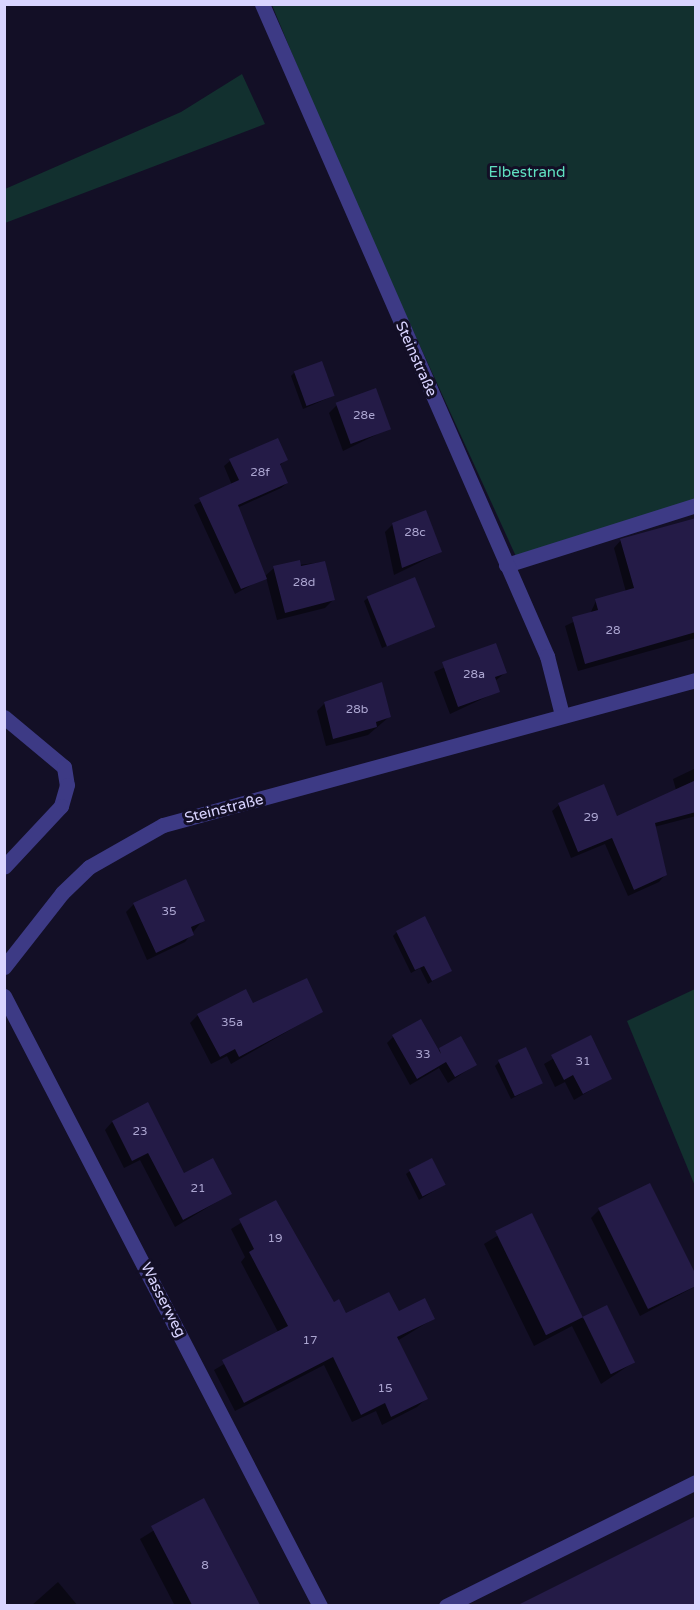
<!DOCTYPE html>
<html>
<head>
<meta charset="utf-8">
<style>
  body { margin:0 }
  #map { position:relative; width:700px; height:1610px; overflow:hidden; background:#130f26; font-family:"Varela Round",sans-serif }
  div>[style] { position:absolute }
  .green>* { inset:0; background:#12302f }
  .shadow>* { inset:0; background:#0007 }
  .building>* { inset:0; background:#241b47; transform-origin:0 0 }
  .lane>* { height:15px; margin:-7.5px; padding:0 7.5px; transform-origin:7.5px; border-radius:7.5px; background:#3d3a85 }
  .street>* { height:15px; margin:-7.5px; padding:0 7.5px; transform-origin:7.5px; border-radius:7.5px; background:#3d3a85 }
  span { translate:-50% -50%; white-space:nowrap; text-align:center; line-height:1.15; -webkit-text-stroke:6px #130f26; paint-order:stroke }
  .number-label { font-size:12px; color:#aca6d1 }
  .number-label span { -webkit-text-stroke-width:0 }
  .park-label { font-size:15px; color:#5fe0c0 }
  .street-label { font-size:15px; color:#d9d4ff }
  .frame { position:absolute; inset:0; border:6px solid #d9d4ff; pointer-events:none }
</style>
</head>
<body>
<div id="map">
  <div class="green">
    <i style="clip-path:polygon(272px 5px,695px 5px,695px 512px,519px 563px,342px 175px)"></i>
    <i style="clip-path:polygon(242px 74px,265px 124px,5px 223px,5px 189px,181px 112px)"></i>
    <i style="clip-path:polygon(695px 989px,695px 1186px,627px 1021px)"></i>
  </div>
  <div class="shadow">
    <i style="clip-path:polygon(295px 372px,333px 396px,303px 409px,291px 376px)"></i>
    <i style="clip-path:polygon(337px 405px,390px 428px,343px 451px,329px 413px)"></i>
    <i style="clip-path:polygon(286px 460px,279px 466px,287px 483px,281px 488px,237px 508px,264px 577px,274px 568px,323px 562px,333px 600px,325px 608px,277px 620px,266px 577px,235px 594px,194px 505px,232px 485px,224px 466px,230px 461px)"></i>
    <i style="clip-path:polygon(393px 524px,441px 552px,394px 575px,385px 532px)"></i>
    <i style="clip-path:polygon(696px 524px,696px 638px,578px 671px,565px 626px,590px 614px,596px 601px,626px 592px,614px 548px,621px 540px)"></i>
    <i style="clip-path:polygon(368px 598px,433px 626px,382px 648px,364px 601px)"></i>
    <i style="clip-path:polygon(495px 645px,505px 673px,495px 681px,499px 691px,450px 714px,434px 672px)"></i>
    <i style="clip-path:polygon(325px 703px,389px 717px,368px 735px,326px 746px,317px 711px)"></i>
    <i style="clip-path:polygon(696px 768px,696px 816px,654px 827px,665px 875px,659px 882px,628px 896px,605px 844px,571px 858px,552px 811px,559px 805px,616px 818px,676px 790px,673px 779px)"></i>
    <i style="clip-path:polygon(134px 904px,203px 920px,185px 942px,147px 960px,126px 912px)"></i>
    <i style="clip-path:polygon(397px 932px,450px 970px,428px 984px,420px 968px,411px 973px,393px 936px)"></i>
    <i style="clip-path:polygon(252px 1005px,321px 1012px,231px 1064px,227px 1056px,211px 1064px,190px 1023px,198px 1015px)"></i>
    <i style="clip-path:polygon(393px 1037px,438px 1051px,460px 1038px,475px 1065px,448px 1083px,439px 1068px,410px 1085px,387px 1043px)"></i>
    <i style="clip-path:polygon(590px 1037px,611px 1078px,574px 1100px,565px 1082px,555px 1087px,544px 1064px)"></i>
    <i style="clip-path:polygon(499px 1062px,541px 1083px,511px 1099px,495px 1066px)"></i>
    <i style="clip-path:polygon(112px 1122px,184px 1175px,230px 1194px,175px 1227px,140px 1160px,124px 1168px,105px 1130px)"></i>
    <i style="clip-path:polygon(410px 1171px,445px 1184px,419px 1200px,406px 1174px)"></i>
    <i style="clip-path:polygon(275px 1202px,333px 1304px,346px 1315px,398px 1313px,433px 1319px,397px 1341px,426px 1399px,417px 1407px,382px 1425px,376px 1411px,352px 1422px,324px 1365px,235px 1411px,214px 1370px,278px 1332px,241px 1262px,245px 1257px,231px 1229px)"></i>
    <i style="clip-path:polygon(599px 1210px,696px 1286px,640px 1316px,591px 1218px)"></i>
    <i style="clip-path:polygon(531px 1215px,583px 1319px,606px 1307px,634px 1362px,601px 1384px,572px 1326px,534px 1346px,484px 1244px)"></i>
    <i style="clip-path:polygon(203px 1500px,258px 1606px,175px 1606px,140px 1539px)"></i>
    <i style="clip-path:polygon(696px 1517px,696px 1606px,533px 1606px,545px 1594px)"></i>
    <i style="clip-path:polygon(58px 1582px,78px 1606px,31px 1606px)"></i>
  </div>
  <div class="building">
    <i style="left:322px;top:361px;width:37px;height:30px;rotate:70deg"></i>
    <i style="left:376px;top:388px;width:44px;height:43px;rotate:70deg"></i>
    <i style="clip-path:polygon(278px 438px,288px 460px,280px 464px,288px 483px,238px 505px,267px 579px,241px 589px,199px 498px,239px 480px,229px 459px)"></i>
    <i style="clip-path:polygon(426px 510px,442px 552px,402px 568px,392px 523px)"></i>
    <i style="clip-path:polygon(696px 518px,696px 632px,585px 664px,572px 617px,598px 610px,595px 599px,634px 588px,620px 539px)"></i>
    <i style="clip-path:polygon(300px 560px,301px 566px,325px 561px,335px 600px,285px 613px,273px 566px)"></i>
    <i style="left:415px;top:577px;width:54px;height:52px;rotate:68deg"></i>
    <i style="clip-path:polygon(496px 643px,507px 673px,495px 677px,500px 692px,458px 707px,442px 662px)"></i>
    <i style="clip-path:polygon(382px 682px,391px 717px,376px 722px,377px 727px,333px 739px,324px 702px)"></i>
    <i style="clip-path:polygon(696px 780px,696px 812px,655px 823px,667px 875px,634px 890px,612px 838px,578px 852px,558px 803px,604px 784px,617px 816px)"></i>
    <i style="clip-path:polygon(186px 879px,205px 921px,191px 927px,194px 935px,156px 953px,133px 903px)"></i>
    <i style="clip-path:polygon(425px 916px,452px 971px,432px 981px,424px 966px,415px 970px,396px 931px)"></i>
    <i style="clip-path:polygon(307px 978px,323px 1012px,239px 1057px,235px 1049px,220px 1057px,197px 1014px,246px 989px,253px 1003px)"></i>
    <i style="clip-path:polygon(421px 1019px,441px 1054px,439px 1048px,461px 1036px,477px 1065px,455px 1077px,446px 1062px,417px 1079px,392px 1035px)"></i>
    <i style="clip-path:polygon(591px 1035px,612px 1079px,583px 1094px,573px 1075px,564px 1080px,551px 1055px)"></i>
    <i style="left:526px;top:1047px;width:40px;height:31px;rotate:65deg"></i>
    <i style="clip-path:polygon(148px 1102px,184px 1173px,213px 1158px,232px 1194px,183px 1220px,148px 1153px,132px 1161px,112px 1121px)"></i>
    <i style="left:432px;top:1158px;width:30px;height:26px;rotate:63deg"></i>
    <i style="clip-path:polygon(650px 1183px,696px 1275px,696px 1286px,648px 1309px,598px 1208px)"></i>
    <i style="clip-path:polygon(276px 1200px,334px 1302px,339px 1299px,346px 1313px,389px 1292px,399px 1311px,425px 1298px,435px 1319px,397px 1337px,428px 1399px,391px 1417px,385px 1403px,361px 1415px,333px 1357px,244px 1403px,222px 1360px,288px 1326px,249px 1252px,254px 1249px,239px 1219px)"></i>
    <i style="left:532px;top:1213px;width:116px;height:41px;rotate:64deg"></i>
    <i style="left:607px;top:1305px;width:64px;height:27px;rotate:64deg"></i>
    <i style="clip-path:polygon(204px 1498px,260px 1605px,192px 1605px,151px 1526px)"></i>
    <i style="clip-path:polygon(696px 1516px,696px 1605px,518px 1605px)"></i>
  </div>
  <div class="lane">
    <i style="left:506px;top:565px;width:199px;rotate:-17.5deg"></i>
    <i style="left:4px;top:717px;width:78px;rotate:39.8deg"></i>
    <i style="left:64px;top:767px;width:18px;rotate:81deg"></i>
    <i style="left:67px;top:785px;width:22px;rotate:106deg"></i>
    <i style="left:61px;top:806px;width:83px;rotate:133.1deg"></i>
    <i style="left:446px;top:1606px;width:279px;rotate:-26.4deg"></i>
  </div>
  <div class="street">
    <i style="left:262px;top:4px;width:712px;rotate:66.39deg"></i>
    <i style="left:547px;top:656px;width:61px;rotate:75.7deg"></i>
    <i style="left:4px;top:967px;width:94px;rotate:-51.9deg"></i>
    <i style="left:62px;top:893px;width:37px;rotate:-44deg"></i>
    <i style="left:89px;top:867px;width:85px;rotate:-29.6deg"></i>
    <i style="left:163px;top:825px;width:552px;rotate:-15.22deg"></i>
    <i style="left:4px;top:996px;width:687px;rotate:62.61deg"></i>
  </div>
  <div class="number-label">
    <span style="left:364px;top:416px">28e</span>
    <span style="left:260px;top:473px">28f</span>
    <span style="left:415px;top:533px">28c</span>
    <span style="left:304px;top:583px">28d</span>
    <span style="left:613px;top:631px">28</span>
    <span style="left:474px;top:675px">28a</span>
    <span style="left:357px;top:710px">28b</span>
    <span style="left:591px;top:818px">29</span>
    <span style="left:169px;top:912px">35</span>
    <span style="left:232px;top:1023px">35a</span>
    <span style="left:423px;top:1055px">33</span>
    <span style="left:583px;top:1062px">31</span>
    <span style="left:140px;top:1132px">23</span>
    <span style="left:198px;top:1189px">21</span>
    <span style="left:275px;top:1239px">19</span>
    <span style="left:310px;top:1341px">17</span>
    <span style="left:385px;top:1389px">15</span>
    <span style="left:205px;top:1566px">8</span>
  </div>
  <div class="park-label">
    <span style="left:527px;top:173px">Elbestrand</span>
  </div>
  <div class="street-label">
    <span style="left:416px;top:359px;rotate:66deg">Steinstraße</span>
    <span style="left:224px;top:809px;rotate:-14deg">Steinstraße</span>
    <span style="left:163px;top:1300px;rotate:63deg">Wasserweg</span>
  </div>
  <div class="frame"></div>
</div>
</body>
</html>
